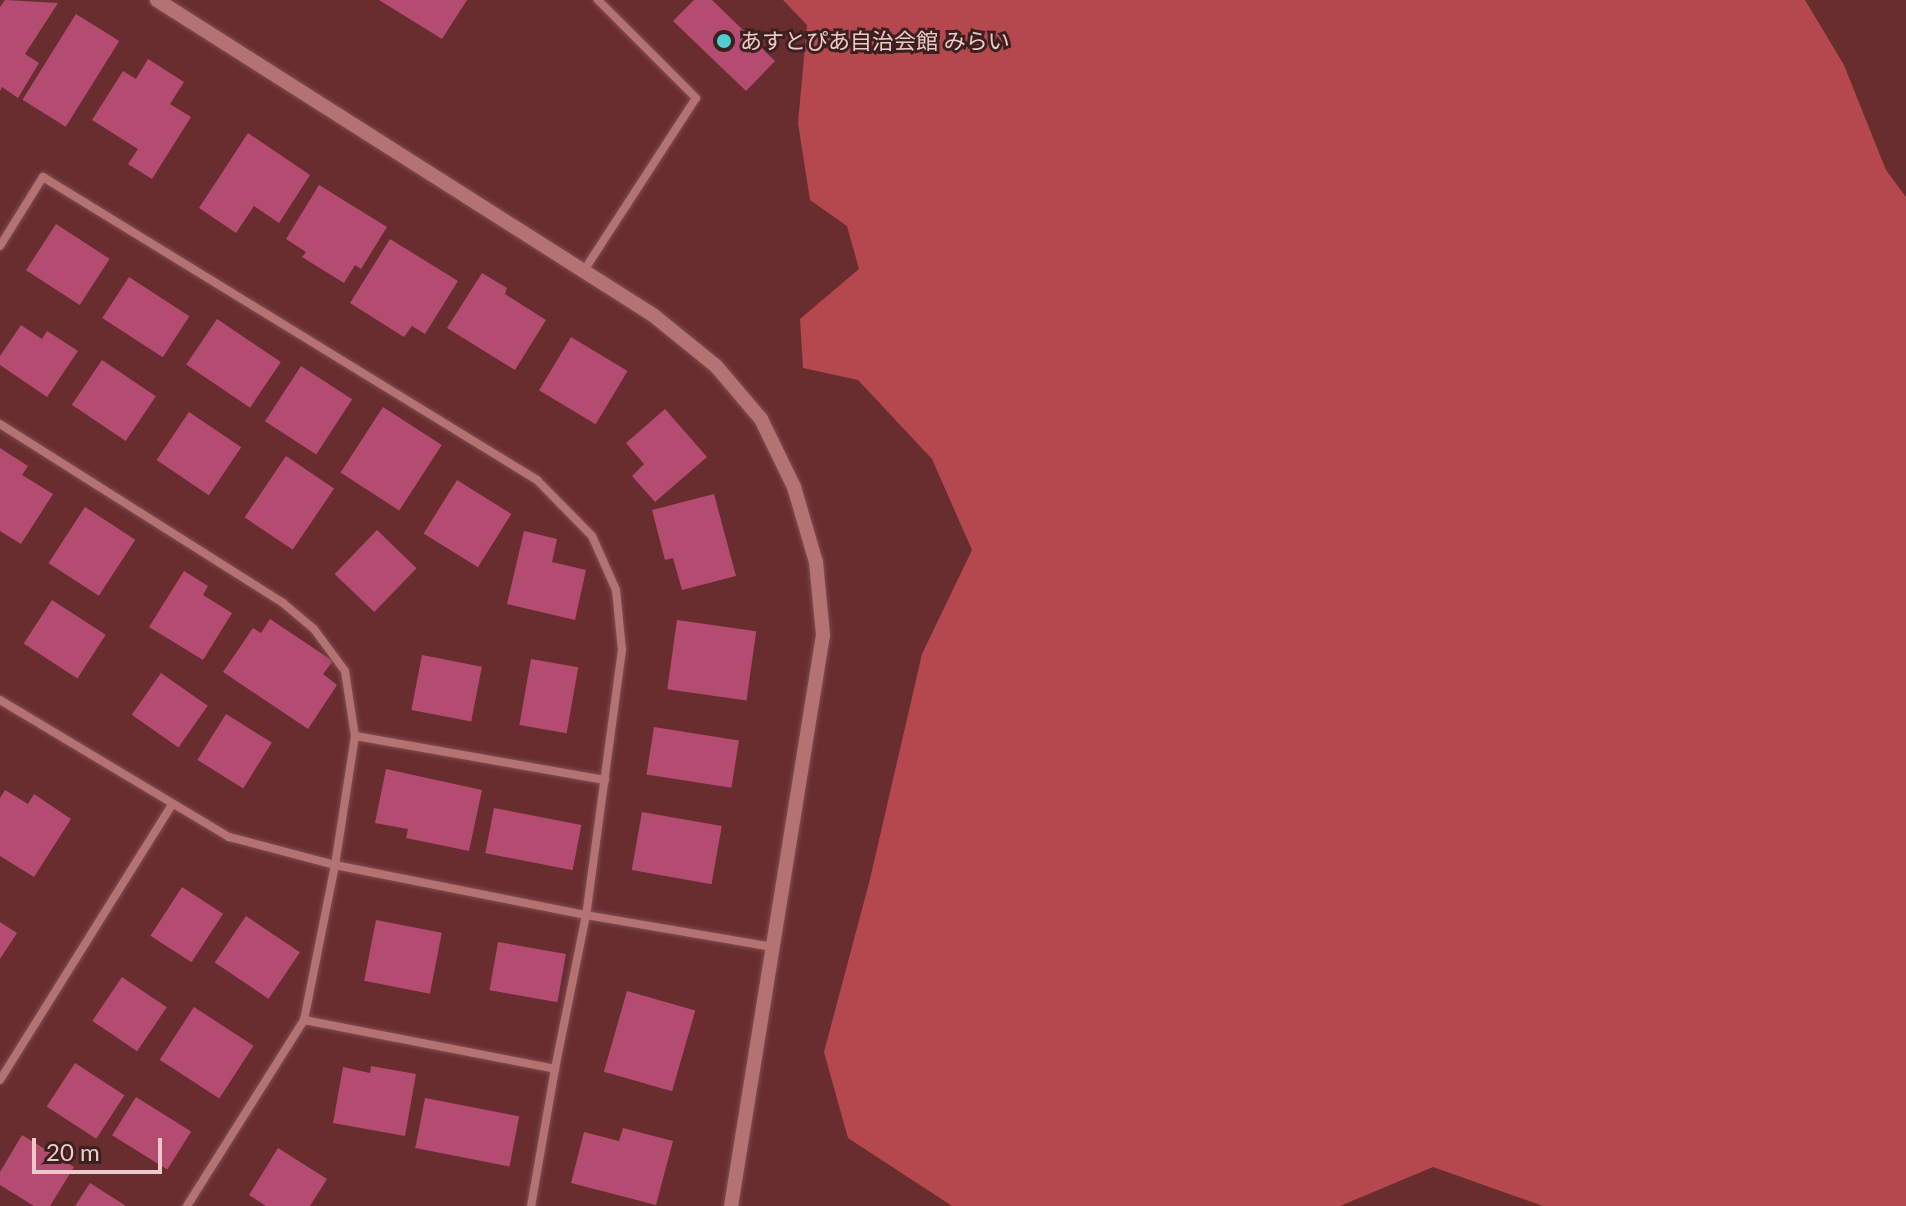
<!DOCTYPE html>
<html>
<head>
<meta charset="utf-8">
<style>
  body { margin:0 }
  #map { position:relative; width:1906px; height:1206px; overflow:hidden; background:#692d30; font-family:Lato,"Noto Sans JP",sans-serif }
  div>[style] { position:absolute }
  .forest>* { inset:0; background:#b5484e }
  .building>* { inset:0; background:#b44b71; transform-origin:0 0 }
  .roads { filter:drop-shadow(0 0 2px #7f4d50) drop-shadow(0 0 2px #7f4d50) }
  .minor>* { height:8px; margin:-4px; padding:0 4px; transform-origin:4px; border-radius:4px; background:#b57272 }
  .tertiary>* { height:14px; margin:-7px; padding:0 7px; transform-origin:7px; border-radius:7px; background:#b57272 }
  .dots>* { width:22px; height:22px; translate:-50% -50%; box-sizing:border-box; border:4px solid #3c2020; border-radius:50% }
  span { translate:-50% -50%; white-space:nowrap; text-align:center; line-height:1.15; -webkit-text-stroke:6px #3c2020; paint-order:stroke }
  .poi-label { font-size:22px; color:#eec9c8 }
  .left { translate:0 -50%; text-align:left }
  .scale { position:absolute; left:32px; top:1138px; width:130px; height:36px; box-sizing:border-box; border:4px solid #eec9c8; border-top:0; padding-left:10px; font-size:24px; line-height:28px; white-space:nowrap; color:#eec9c8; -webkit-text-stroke:6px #3c2020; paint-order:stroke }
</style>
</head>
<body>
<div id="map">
  <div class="forest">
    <i style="clip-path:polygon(783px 0,1805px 0,1844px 65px,1886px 170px,1906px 197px,1906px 1206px,1543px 1206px,1433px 1167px,1340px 1206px,952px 1206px,848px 1138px,824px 1052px,870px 879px,922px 654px,972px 550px,932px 459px,858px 380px,803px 368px,800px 319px,859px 269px,847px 226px,810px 200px,798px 123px,807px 25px)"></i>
  </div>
  <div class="building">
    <i style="clip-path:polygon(5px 0,58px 3px,25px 54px,39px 63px,18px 98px,2px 87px,0 91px,0 7px)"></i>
    <i style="clip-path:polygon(379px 0,467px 0,442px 39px)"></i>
    <i style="clip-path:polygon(694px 0,712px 0,775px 61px,746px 91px,673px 21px)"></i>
    <i style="left:76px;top:14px;width:51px;height:101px;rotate:32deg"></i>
    <i style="clip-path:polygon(148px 59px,184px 82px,170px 104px,191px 117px,152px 179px,128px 164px,138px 149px,92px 120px,123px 71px,136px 79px)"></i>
    <i style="clip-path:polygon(248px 133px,310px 175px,279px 223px,254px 206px,236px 233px,199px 208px)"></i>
    <i style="clip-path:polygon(319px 185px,387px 227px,361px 269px,355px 265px,344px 283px,302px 257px,306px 252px,286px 239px)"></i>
    <i style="left:56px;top:224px;width:64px;height:55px;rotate:33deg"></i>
    <i style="clip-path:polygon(390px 239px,458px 281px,425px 334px,412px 326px,404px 337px,350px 303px)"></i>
    <i style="clip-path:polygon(482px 273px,507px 288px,505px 294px,546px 320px,515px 370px,447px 328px)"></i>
    <i style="left:129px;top:277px;width:72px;height:49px;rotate:33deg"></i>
    <i style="left:217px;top:319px;width:77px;height:55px;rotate:34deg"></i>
    <i style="clip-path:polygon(21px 325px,42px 339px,47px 331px,78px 351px,47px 397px,0 365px,0 356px)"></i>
    <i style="left:571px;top:337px;width:66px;height:62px;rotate:31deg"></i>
    <i style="left:102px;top:360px;width:65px;height:54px;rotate:34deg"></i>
    <i style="left:301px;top:366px;width:61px;height:66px;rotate:33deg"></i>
    <i style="left:383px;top:407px;width:70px;height:78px;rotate:33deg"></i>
    <i style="clip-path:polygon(665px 409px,707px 457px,655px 502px,632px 476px,644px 464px,626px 443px)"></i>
    <i style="left:189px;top:412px;width:63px;height:58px;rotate:34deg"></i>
    <i style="clip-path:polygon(0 448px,28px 466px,22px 475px,53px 494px,21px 544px,0 531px)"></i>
    <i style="left:286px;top:456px;width:58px;height:74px;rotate:34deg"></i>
    <i style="left:457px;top:480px;width:64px;height:63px;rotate:32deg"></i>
    <i style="clip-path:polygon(714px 494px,736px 576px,682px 590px,673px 558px,665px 560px,652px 510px)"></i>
    <i style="left:85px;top:507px;width:60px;height:67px;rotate:33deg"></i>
    <i style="left:377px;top:530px;width:55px;height:61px;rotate:44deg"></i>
    <i style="clip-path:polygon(524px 531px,557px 539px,552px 562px,586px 570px,575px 620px,507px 604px)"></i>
    <i style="clip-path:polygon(184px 571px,208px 586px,203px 595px,232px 613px,203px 660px,149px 627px)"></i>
    <i style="left:52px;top:600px;width:64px;height:52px;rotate:33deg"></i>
    <i style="clip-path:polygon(270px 619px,333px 661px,323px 674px,337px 685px,308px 729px,223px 672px,253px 628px,261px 633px)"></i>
    <i style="left:677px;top:620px;width:80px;height:70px;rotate:8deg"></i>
    <i style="left:422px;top:655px;width:61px;height:56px;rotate:11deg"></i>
    <i style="left:531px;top:659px;width:48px;height:67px;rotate:10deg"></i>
    <i style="left:161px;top:673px;width:57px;height:51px;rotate:35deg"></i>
    <i style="left:226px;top:714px;width:54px;height:54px;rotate:32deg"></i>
    <i style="left:654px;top:727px;width:86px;height:48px;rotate:9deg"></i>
    <i style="clip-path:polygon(386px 769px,482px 790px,469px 851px,406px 838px,408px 829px,375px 823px)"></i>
    <i style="clip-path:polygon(5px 790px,28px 804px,34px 794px,71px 819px,34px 877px,0 856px,0 798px)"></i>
    <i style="left:494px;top:808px;width:89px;height:46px;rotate:11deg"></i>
    <i style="left:642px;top:812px;width:81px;height:59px;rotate:10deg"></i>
    <i style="left:182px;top:887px;width:49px;height:58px;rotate:33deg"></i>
    <i style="left:246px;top:916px;width:65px;height:56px;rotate:34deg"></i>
    <i style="left:376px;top:920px;width:67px;height:62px;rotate:11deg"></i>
    <i style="clip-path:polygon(0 922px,17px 933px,0 959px)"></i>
    <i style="left:498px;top:942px;width:69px;height:49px;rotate:10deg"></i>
    <i style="left:122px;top:977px;width:54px;height:53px;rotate:34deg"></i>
    <i style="left:627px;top:991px;width:71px;height:84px;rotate:16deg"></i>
    <i style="left:194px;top:1007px;width:71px;height:63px;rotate:33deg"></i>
    <i style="left:75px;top:1063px;width:59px;height:52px;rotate:33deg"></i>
    <i style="clip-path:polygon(371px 1066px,416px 1074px,405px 1136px,333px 1123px,343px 1067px,370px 1073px)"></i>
    <i style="left:136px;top:1097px;width:65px;height:45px;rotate:32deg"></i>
    <i style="left:425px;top:1098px;width:96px;height:51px;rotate:11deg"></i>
    <i style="clip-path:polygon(623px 1128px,673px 1141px,656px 1205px,571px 1183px,584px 1132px,619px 1141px)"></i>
    <i style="clip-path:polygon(22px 1135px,74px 1167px,50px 1206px,34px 1206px,0 1185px,0 1172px)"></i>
    <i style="clip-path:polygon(278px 1148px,327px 1179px,310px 1206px,266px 1206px,249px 1195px)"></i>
    <i style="clip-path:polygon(90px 1183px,126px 1206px,75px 1206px)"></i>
  </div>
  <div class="roads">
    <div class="minor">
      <i style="left:0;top:246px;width:81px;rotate:-58.1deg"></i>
      <i style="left:43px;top:177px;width:580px;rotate:31.52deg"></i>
      <i style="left:537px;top:480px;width:78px;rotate:45.5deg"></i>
      <i style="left:592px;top:536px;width:59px;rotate:66deg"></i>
      <i style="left:616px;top:590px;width:60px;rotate:84.3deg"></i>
      <i style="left:622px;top:650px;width:267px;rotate:97.7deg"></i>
      <i style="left:586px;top:915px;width:157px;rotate:101.4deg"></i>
      <i style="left:583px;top:272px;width:207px;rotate:-57deg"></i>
      <i style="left:696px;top:98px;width:139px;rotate:-135deg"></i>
      <i style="left:0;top:424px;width:335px;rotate:32.3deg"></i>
      <i style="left:283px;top:603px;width:40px;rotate:40deg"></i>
      <i style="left:314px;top:629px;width:52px;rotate:53.6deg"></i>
      <i style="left:345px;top:671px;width:66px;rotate:81.3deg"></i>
      <i style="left:355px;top:736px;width:131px;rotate:98.8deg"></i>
      <i style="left:335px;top:865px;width:158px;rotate:101.3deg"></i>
      <i style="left:304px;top:1020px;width:220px;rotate:122.2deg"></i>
      <i style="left:0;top:700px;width:267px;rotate:30.9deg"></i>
      <i style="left:229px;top:837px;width:110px;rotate:14.8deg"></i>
      <i style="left:335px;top:865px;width:256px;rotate:11.3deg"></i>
      <i style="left:586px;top:915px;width:190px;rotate:9.7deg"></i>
      <i style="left:355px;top:736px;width:254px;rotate:10deg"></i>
      <i style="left:304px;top:1020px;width:256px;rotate:11deg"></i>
      <i style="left:555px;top:1069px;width:139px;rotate:99.9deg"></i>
      <i style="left:0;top:1080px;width:324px;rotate:-58deg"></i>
    </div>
    <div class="tertiary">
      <i style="left:157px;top:0;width:588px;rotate:32.42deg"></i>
      <i style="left:653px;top:315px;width:81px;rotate:39deg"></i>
      <i style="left:716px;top:366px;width:70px;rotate:49.7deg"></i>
      <i style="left:761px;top:419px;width:76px;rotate:64.1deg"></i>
      <i style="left:794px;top:487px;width:78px;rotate:73.7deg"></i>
      <i style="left:816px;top:562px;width:73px;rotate:84.5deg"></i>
      <i style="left:823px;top:635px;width:578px;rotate:99.15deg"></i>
    </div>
  </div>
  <div class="dots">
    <i style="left:724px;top:41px;background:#51ccd2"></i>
  </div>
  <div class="poi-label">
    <span class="left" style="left:740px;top:41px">あすとぴあ自治会館 みらい</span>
  </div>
  <div class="scale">20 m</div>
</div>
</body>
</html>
